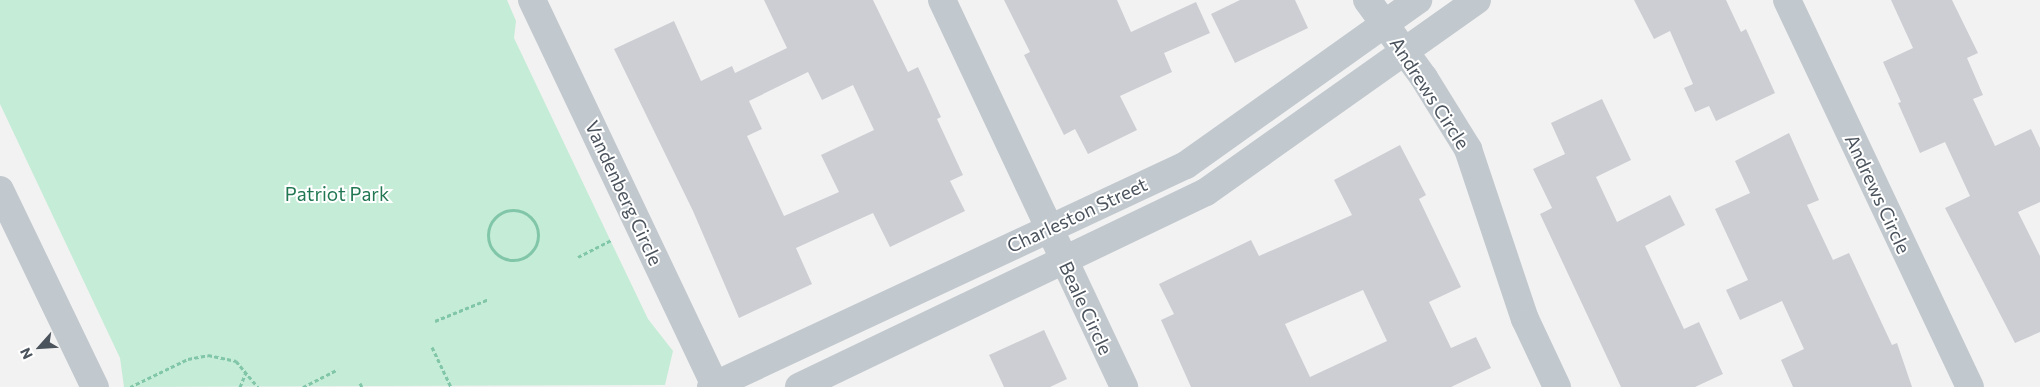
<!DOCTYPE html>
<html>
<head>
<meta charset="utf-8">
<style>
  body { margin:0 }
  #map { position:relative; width:2040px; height:387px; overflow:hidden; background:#f3f2f2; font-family:Commissioner,sans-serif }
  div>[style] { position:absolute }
  .green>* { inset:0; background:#c5ecd6 }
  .building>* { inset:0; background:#ccced3 }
  .path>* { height:3px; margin-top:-1.5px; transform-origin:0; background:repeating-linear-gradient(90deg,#81c6a8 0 4px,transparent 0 6.5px) }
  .path>.ring { margin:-1.5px; padding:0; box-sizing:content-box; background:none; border:3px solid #81c6a8; border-radius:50% }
  .minor>* { height:28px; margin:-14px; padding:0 14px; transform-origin:14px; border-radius:14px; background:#c1c8ce }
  span { translate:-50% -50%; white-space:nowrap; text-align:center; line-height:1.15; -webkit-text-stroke:4px #fff; paint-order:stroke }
  .street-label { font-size:19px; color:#4b535d }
  .park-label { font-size:19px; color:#227852 }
  .north { position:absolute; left:15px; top:322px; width:50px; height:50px; -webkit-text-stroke:4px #fff; paint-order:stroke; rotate:244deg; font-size:14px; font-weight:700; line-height:20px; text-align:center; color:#4b535d }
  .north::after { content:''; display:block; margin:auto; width:18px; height:22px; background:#4b535d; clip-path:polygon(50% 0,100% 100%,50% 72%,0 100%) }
</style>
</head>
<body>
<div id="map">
  <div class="green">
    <i style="clip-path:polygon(0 0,507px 0,516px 21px,514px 38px,614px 248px,648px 319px,673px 351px,665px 385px,124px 387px,120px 358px,0 104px)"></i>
  </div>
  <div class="building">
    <i style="clip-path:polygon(evenodd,764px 0,873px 0,908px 72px,918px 67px,941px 117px,937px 119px,963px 175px,950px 181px,965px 211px,890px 247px,873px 213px,796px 248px,812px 284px,739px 318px,693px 211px,614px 49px,674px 21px,701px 81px,732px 66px,735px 73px,787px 48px,764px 0,808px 72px,822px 100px,853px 85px,874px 130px,821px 155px,839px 192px,784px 216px,747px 136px,762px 129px,749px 101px,808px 72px)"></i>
    <i style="clip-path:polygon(1004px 0,1117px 0,1131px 32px,1196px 2px,1210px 33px,1164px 53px,1172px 72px,1120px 96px,1137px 130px,1088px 154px,1075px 129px,1064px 135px,1024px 55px,1030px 52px)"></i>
    <i style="clip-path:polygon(1240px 0,1295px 0,1308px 28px,1235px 63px,1211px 14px)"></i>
    <i style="clip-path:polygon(1634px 0,1726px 0,1741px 32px,1746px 29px,1775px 93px,1716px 121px,1709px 106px,1695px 112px,1684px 88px,1693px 84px,1670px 31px,1654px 39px)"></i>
    <i style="clip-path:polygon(1891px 0,1952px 0,1978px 53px,1967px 58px,1983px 95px,1973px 99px,1995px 146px,2031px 129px,2040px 148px,2040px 202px,2018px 212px,2040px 256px,2040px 332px,2015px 343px,1945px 208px,1970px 196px,1945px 142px,1920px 153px,1898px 103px,1901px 102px,1883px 62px,1913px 48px)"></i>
    <i style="clip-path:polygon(1602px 99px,1631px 160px,1596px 177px,1617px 222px,1670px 195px,1685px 225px,1645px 246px,1684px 329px,1699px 322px,1723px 374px,1695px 387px,1621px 387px,1540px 214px,1552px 208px,1533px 169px,1565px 154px,1551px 123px)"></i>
    <i style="clip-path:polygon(1789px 133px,1819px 200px,1807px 205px,1833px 260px,1849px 253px,1892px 345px,1897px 343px,1912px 387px,1793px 387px,1781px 360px,1804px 349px,1782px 301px,1740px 320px,1726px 290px,1748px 280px,1715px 209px,1750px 193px,1735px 161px)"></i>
    <i style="clip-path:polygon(evenodd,1400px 145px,1426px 195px,1419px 199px,1461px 287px,1429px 302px,1451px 348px,1476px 337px,1491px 368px,1451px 387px,1191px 387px,1161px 320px,1174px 314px,1159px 284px,1251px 240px,1259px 256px,1352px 215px,1334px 180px,1400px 145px,1363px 290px,1387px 341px,1310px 377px,1285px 324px,1363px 290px)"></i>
    <i style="clip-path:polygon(1044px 330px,1067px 379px,1050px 387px,1004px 387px,989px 355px)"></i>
  </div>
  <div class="path">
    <i class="ring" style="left:488px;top:210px;width:47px;height:47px"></i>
    <i style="left:578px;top:257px;width:38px;rotate:-27deg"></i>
    <i style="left:435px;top:321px;width:58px;rotate:-22.2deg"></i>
    <i style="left:432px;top:347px;width:44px;rotate:64.6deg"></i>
    <i style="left:360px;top:383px;width:4px;rotate:63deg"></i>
    <i style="left:130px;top:387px;width:64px;rotate:-25.8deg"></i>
    <i style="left:188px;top:359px;width:20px;rotate:-11deg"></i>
    <i style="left:208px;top:355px;width:29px;rotate:12deg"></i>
    <i style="left:236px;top:361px;width:34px;rotate:50deg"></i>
    <i style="left:240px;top:387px;width:16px;rotate:-68deg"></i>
    <i style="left:303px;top:387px;width:39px;rotate:-27deg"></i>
  </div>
  <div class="minor">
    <i style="left:532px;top:0;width:429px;rotate:64.6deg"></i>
    <i style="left:942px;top:0;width:428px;rotate:64.8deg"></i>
    <i style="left:1367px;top:0;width:97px;rotate:53.8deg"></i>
    <i style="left:1424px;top:78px;width:84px;rotate:58.2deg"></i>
    <i style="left:1468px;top:149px;width:179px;rotate:71.5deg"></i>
    <i style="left:1525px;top:319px;width:75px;rotate:64.8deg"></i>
    <i style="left:1787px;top:0;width:428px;rotate:64.7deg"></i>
    <i style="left:0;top:190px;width:219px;rotate:64.3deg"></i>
    <i style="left:711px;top:387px;width:524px;rotate:-25.05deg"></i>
    <i style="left:1186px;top:165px;width:285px;rotate:-35.4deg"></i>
    <i style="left:799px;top:387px;width:451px;rotate:-25.6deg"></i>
    <i style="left:1206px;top:192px;width:332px;rotate:-35.3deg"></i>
  </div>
  <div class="street-label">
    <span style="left:1430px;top:93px;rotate:57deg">Andrews Circle</span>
    <span style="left:624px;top:193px;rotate:65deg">Vandenberg Circle</span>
    <span style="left:1878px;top:194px;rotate:65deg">Andrews Circle</span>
    <span style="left:1077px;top:215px;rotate:-25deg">Charleston Street</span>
    <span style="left:1086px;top:308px;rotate:65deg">Beale Circle</span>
  </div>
  <div class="park-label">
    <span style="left:337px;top:194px">Patriot Park</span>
  </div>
  <div class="north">N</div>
</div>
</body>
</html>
